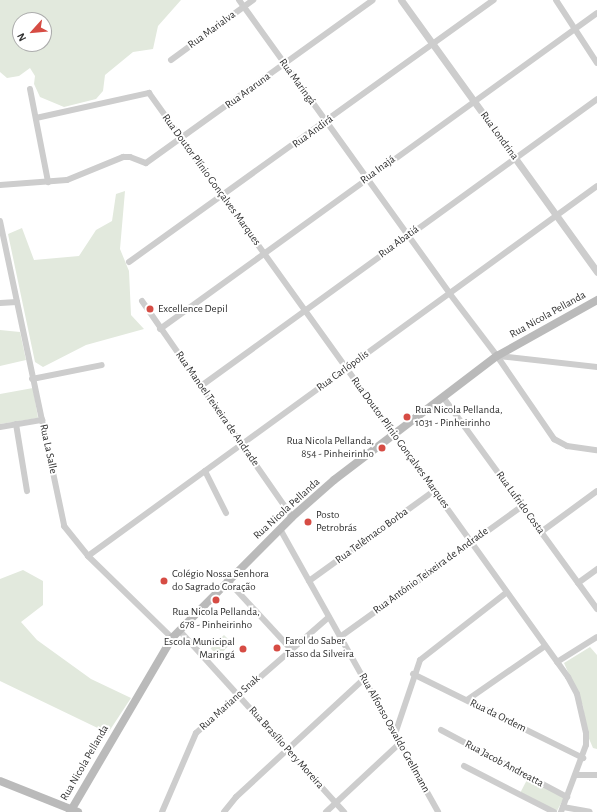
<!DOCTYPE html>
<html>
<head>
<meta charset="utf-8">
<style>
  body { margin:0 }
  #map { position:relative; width:597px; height:812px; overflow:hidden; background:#fff; font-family:"Alegreya Sans",sans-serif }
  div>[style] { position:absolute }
  .green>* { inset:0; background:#e2e9dd; transform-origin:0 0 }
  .minor>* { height:6px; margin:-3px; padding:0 3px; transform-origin:3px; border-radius:3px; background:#cdcdcd }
  .tertiary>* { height:7px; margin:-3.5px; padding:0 3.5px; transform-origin:3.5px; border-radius:3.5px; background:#cdcdcd }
  .secondary>* { height:8px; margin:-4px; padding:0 4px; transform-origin:4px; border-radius:4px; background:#bababa }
  .dots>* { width:11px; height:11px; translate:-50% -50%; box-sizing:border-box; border:2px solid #fff; border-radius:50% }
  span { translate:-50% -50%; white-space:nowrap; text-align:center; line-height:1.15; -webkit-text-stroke:4px #fff; paint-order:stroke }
  .street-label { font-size:11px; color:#303030 }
  .poi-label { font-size:11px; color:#303030 }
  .left { translate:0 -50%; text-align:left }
  .right { translate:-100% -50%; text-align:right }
  .north { position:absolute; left:12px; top:12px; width:40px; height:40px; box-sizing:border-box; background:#fff; border:1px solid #acacac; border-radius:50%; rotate:243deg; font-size:11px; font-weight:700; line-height:16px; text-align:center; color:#303030 }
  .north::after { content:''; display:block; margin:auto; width:14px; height:18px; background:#d64c44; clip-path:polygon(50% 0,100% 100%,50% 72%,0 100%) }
</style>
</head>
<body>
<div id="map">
  <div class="green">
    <i style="clip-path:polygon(evenodd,0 0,181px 0,158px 26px,153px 49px,133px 52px,105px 75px,103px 91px,96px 99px,64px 107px,40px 97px,34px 84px,35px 76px,30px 68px,19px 76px,7px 78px,0 72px,0 0,20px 20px,44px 20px,44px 44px,20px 44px,20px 20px)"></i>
    <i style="clip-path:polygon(125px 191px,120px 249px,129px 271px,131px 315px,144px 329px,86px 345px,43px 367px,35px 362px,8px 234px,22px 228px,34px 260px,79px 256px,96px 230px,112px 221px,116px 194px)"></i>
    <i style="clip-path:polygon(0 330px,20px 332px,26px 360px,0 366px)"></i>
    <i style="clip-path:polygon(33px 388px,38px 418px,0 424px,0 394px)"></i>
    <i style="clip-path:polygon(23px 570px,43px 581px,43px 605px,21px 622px,37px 640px,91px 679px,131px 698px,108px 733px,0 681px,0 579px)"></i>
    <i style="left:224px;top:635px;width:11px;height:19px;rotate:45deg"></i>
    <i style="clip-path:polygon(590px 647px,597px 655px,597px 749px,593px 748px,587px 734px,583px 706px,564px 663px)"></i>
    <i style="left:528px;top:778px;width:41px;height:16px;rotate:28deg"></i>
  </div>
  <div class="minor">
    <i style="left:239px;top:0;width:362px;rotate:54.3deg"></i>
    <i style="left:450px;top:294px;width:78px;rotate:52.8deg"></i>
    <i style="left:497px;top:356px;width:101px;rotate:55.5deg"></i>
    <i style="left:554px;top:439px;width:15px;rotate:28deg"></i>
    <i style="left:567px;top:446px;width:30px;rotate:8deg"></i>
    <i style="left:556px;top:0;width:75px;rotate:56.9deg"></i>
    <i style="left:171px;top:60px;width:102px;rotate:-36.2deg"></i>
    <i style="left:30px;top:89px;width:95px;rotate:79deg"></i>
    <i style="left:36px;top:118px;width:116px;rotate:-12.5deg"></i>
    <i style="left:149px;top:93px;width:719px;rotate:54.34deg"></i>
    <i style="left:568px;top:677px;width:19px;rotate:62deg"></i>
    <i style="left:577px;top:694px;width:40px;rotate:77deg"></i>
    <i style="left:586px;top:733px;width:12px;rotate:90deg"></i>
    <i style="left:586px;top:745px;width:72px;rotate:110.5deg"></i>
    <i style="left:0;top:185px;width:67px;rotate:-4.3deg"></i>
    <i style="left:67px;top:180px;width:61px;rotate:-22.3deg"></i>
    <i style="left:123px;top:157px;width:7px"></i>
    <i style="left:130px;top:157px;width:17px;rotate:21deg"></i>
    <i style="left:146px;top:163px;width:279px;rotate:-35.7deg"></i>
    <i style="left:0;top:221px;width:312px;rotate:78.1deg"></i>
    <i style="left:64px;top:526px;width:38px;rotate:51deg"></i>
    <i style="left:88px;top:556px;width:117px;rotate:44.3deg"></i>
    <i style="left:129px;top:262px;width:449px;rotate:-35.7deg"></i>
    <i style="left:142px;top:301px;width:263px;rotate:55.2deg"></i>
    <i style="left:0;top:303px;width:17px;rotate:-3deg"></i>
    <i style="left:160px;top:329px;width:539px;rotate:-35.87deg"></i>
    <i style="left:498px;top:356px;width:100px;rotate:6.3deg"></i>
    <i style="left:32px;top:379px;width:71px;rotate:-11.3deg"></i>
    <i style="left:201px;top:386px;width:489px;rotate:-35.9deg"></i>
    <i style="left:443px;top:397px;width:262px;rotate:54deg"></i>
    <i style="left:16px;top:424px;width:68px;rotate:80.7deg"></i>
    <i style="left:0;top:427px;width:43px;rotate:-9.5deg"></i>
    <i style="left:205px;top:471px;width:47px;rotate:63.4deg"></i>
    <i style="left:280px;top:529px;width:324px;rotate:60.8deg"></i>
    <i style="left:541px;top:532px;width:69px;rotate:-36.2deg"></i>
    <i style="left:88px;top:556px;width:629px;rotate:-36.01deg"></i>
    <i style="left:227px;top:580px;width:94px;rotate:47.2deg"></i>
    <i style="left:309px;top:581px;width:154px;rotate:-35.8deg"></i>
    <i style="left:578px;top:583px;width:24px;rotate:-36deg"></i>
    <i style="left:179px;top:630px;width:246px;rotate:47.8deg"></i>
    <i style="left:340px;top:637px;width:224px;rotate:-35.7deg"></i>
    <i style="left:557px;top:662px;width:47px;rotate:-32deg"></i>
    <i style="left:413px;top:674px;width:190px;rotate:26.3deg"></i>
    <i style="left:467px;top:700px;width:95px;rotate:-34.7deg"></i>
    <i style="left:441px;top:730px;width:143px;rotate:28deg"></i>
    <i style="left:395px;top:734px;width:78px;rotate:-71.3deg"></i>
    <i style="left:420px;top:660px;width:110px;rotate:-38deg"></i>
    <i style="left:464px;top:766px;width:101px;rotate:27.1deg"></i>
    <i style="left:577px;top:775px;width:20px"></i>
    <i style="left:563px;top:807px;width:27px;rotate:10deg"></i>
    <i style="left:162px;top:812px;width:86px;rotate:-66.7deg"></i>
    <i style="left:196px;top:733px;width:176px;rotate:-41.1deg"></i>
    <i style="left:224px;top:812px;width:19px;rotate:-51deg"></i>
    <i style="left:236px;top:797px;width:174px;rotate:-42.7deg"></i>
    <i style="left:326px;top:812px;width:101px;rotate:-43deg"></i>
  </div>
  <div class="tertiary">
    <i style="left:401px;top:0;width:335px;rotate:54.2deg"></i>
  </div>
  <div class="secondary">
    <i style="left:0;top:781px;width:84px;rotate:21.7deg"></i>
    <i style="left:70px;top:812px;width:202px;rotate:-59.6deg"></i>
    <i style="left:172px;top:638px;width:170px;rotate:-45.2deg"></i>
    <i style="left:292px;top:517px;width:56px;rotate:-41.4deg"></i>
    <i style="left:334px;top:480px;width:205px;rotate:-37.3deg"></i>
    <i style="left:497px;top:356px;width:115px;rotate:-29.2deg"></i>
  </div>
  <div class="dots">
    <i style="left:150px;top:309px;background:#d64c44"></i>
    <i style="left:407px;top:417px;background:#d64c44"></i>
    <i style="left:382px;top:448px;background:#d64c44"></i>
    <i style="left:308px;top:522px;background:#d64c44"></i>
    <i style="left:164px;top:581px;background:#d64c44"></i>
    <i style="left:216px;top:600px;background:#d64c44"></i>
    <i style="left:277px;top:648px;background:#d64c44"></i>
    <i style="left:243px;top:649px;background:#d64c44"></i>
  </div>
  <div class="street-label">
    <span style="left:212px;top:30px;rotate:-36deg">Rua Marialva</span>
    <span style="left:297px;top:82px;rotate:54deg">Rua Maringá</span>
    <span style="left:248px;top:91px;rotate:-36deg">Rua Araruna</span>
    <span style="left:313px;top:132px;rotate:-36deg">Rua Andirá</span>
    <span style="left:499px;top:136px;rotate:54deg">Rua Londrina</span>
    <span style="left:378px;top:170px;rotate:-36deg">Rua Inajá</span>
    <span style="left:211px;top:180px;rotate:54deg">Rua Doutor Plínio Gonçalves Marques</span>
    <span style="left:399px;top:242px;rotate:-36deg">Rua Abatiá</span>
    <span style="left:548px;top:315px;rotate:-29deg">Rua Nicola Pellanda</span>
    <span style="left:343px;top:371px;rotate:-36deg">Rua Carlópolis</span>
    <span style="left:217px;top:409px;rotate:55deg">Rua Manoel Teixeira de Andrade</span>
    <span style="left:400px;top:443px;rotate:54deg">Rua Doutor Plínio Gonçalves Marques</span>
    <span style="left:48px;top:449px;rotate:78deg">Rua La Salle</span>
    <span style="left:520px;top:503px;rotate:54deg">Rua Lufrido Costa</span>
    <span style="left:287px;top:509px;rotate:-42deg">Rua Nicola Pellanda</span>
    <span style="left:372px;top:536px;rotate:-36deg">Rua Telêmaco Borba</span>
    <span style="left:431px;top:571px;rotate:-36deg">Rua Antônio Teixeira de Andrade</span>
    <span style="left:230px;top:703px;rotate:-42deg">Rua Mariano Snak</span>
    <span style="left:498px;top:716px;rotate:26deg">Rua da Ordem</span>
    <span style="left:394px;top:733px;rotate:61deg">Rua Alfonso Osvaldo Grellmann</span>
    <span style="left:286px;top:748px;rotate:48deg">Rua Brasílio Pery Moreira</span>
    <span style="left:85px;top:763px;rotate:-60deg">Rua Nicola Pellanda</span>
    <span style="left:504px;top:764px;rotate:28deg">Rua Jacob Andreatta</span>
  </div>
  <div class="poi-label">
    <span class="left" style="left:158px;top:309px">Excellence Depil</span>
    <span class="left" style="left:415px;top:417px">Rua Nicola Pellanda,<br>1031 - Pinheirinho</span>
    <span class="right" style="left:374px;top:448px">Rua Nicola Pellanda,<br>854 - Pinheirinho</span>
    <span class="left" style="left:316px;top:522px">Posto<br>Petrobrás</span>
    <span class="left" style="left:172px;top:581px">Colégio Nossa Senhora<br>do Sagrado Coração</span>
    <span style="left:216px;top:619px">Rua Nicola Pellanda,<br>678 - Pinheirinho</span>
    <span class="left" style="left:285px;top:648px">Farol do Saber<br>Tasso da Silveira</span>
    <span class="right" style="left:235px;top:649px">Escola Municipal<br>Maringá</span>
  </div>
  <div class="north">N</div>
</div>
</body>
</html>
